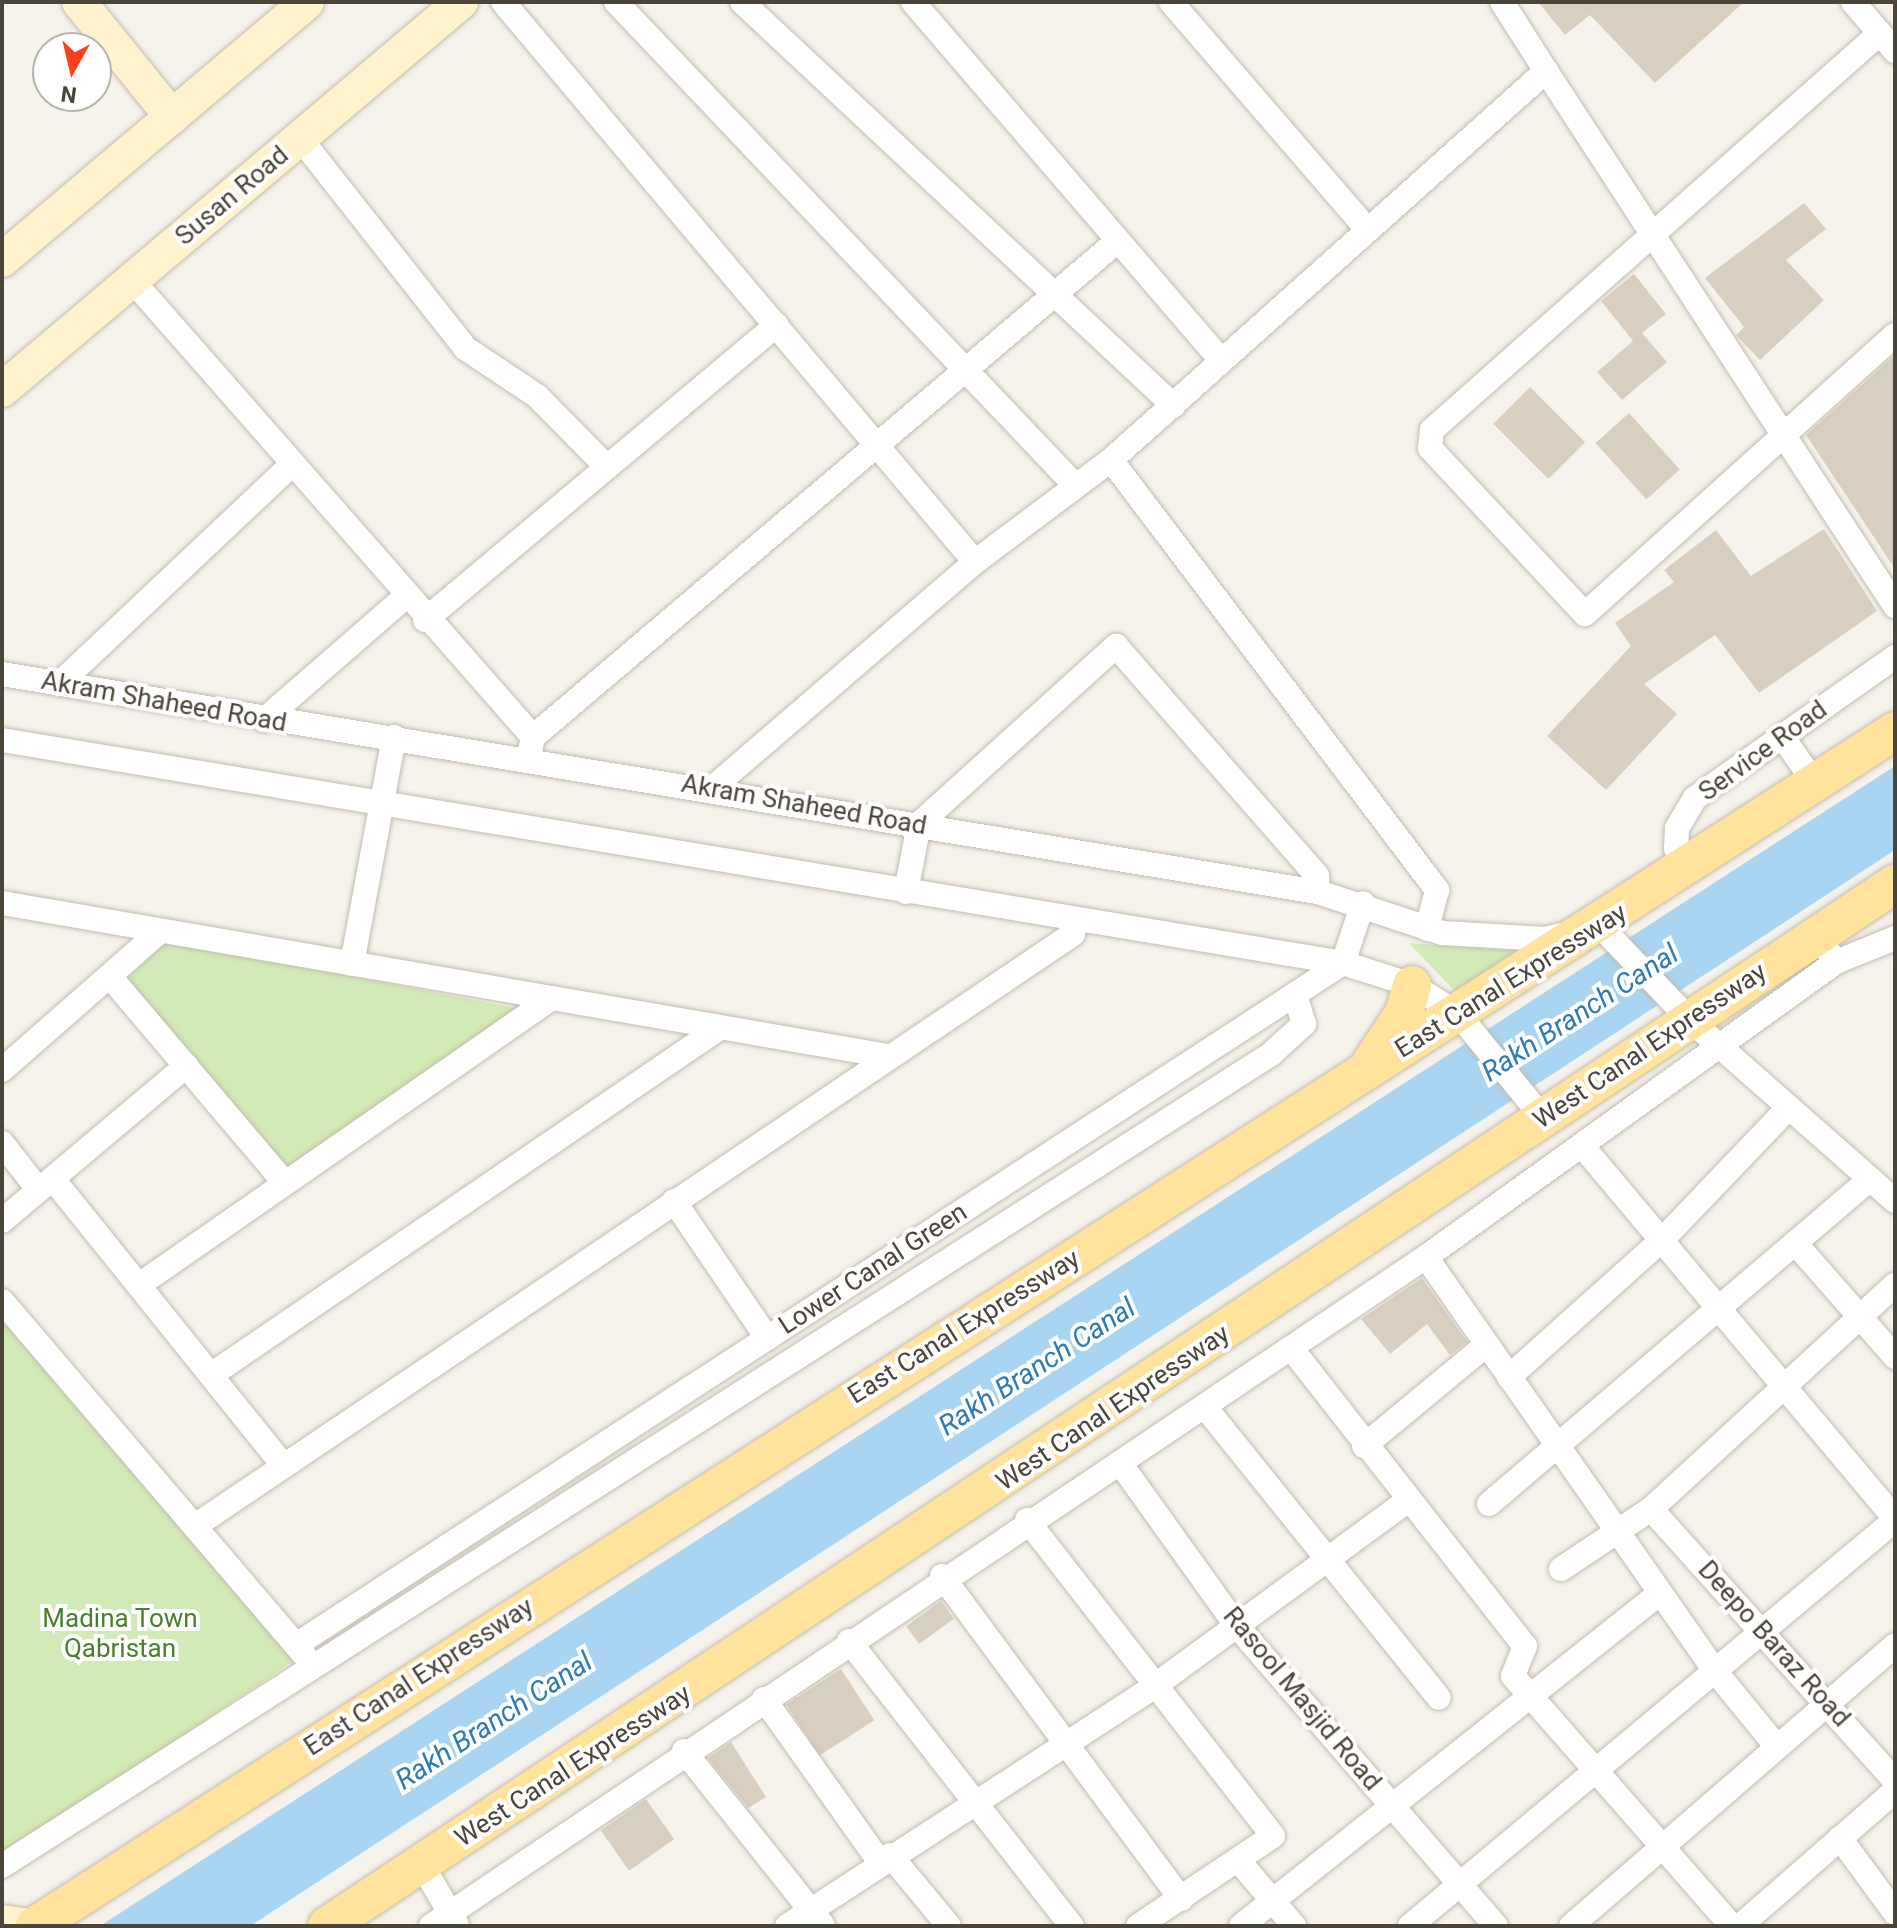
<!DOCTYPE html>
<html>
<head>
<meta charset="utf-8">
<style>
  body { margin:0 }
  #map { position:relative; width:1897px; height:1928px; overflow:hidden; background:#f6f3ec; font-family:Roboto,sans-serif }
  div>[style] { position:absolute }
  .green>* { inset:0; background:#d2eab5 }
  .water>* { inset:0; background:#a9d4f2 }
  .building>* { inset:0; background:#d8cfc1; transform-origin:0 0 }
  .roads { filter:drop-shadow(0 0 2px #c2bbae) drop-shadow(0 0 2px #c2bbae) }
  .street>* { height:24px; margin:-12px; padding:0 12px; transform-origin:12px; border-radius:12px; background:#fff }
  .secondary>* { height:34px; margin:-17px; padding:0 17px; transform-origin:17px; border-radius:17px; background:#fff3cd }
  .primary>* { height:38px; margin:-19px; padding:0 19px; transform-origin:19px; border-radius:19px; background:#ffe39c }
  span { translate:-50% -50%; white-space:nowrap; text-align:center; line-height:1.15; -webkit-text-stroke:8px #fff; paint-order:stroke }
  .street-label { font-size:26px; color:#4b4439 }
  .park-label { font-size:26px; color:#4a7f2a }
  .water-label { font-size:28px; color:#2e7ab2; font-style:italic }
  .frame { position:absolute; inset:0; border:4px solid #4b4439; pointer-events:none }
  .north { position:absolute; left:32px; top:32px; width:80px; height:80px; box-sizing:border-box; background:#fff; border:2px solid #b7b4b0; border-radius:50%; rotate:188deg; font-size:22px; font-weight:700; line-height:32px; text-align:center; color:#4b4439 }
  .north::after { content:''; display:block; margin:auto; width:28px; height:36px; background:#fc3f1d; clip-path:polygon(50% 0,100% 100%,50% 72%,0 100%) }
</style>
</head>
<body>
<div id="map">
  <div class="green">
    <i style="clip-path:polygon(164px 940px,526px 1010px,287px 1174px,123px 984px)"></i>
    <i style="clip-path:polygon(1409px 943px,1538px 952px,1466px 1003px)"></i>
    <i style="clip-path:polygon(2px 1318px,296px 1659px,2px 1858px)"></i>
  </div>
  <div class="water">
    <i style="clip-path:polygon(1895px 766px,1895px 850px,250px 1926px,100px 1926px)"></i>
  </div>
  <div class="building">
    <i style="clip-path:polygon(1538px 2px,1744px 2px,1655px 83px,1590px 15px,1565px 35px)"></i>
    <i style="clip-path:polygon(1804px 203px,1826px 229px,1786px 260px,1824px 300px,1760px 360px,1736px 335px,1744px 327px,1705px 278px)"></i>
    <i style="clip-path:polygon(1634px 274px,1666px 314px,1642px 333px,1667px 362px,1622px 400px,1597px 372px,1633px 341px,1601px 301px)"></i>
    <i style="clip-path:polygon(1895px 355px,1895px 569px,1806px 435px)"></i>
    <i style="left:1530px;top:387px;width:78px;height:52px;rotate:45deg"></i>
    <i style="left:1629px;top:413px;width:76px;height:45px;rotate:48deg"></i>
    <i style="clip-path:polygon(1824px 529px,1877px 611px,1759px 693px,1715px 635px,1644px 684px,1677px 714px,1606px 790px,1547px 736px,1631px 646px,1615px 623px,1674px 582px,1664px 570px,1716px 530px,1751px 576px)"></i>
    <i style="clip-path:polygon(1422px 1278px,1467px 1342px,1450px 1355px,1427px 1324px,1390px 1354px,1361px 1319px)"></i>
    <i style="left:941px;top:1601px;width:22px;height:43px;rotate:54deg"></i>
    <i style="left:841px;top:1669px;width:61px;height:65px;rotate:57deg"></i>
    <i style="clip-path:polygon(731px 1742px,766px 1797px,748px 1808px,708px 1758px)"></i>
    <i style="left:646px;top:1799px;width:49px;height:55px;rotate:55deg"></i>
  </div>
  <div class="roads">
    <div class="street">
      <i style="left:503px;top:2px;width:732px;rotate:49.87deg"></i>
      <i style="left:616px;top:2px;width:663px;rotate:46.47deg"></i>
      <i style="left:742px;top:2px;width:591px;rotate:43.08deg"></i>
      <i style="left:913px;top:2px;width:472px;rotate:49.3deg"></i>
      <i style="left:1171px;top:2px;width:298px;rotate:49.2deg"></i>
      <i style="left:1853px;top:2px;width:65px;rotate:49.4deg"></i>
      <i style="left:1880px;top:33px;width:599px;rotate:138.45deg"></i>
      <i style="left:1432px;top:430px;width:18px;rotate:96deg"></i>
      <i style="left:1430px;top:448px;width:227px;rotate:47deg"></i>
      <i style="left:1585px;top:614px;width:417px;rotate:-42deg"></i>
      <i style="left:1546px;top:71px;width:639px;rotate:56.88deg"></i>
      <i style="left:300px;top:138px;width:267px;rotate:51.8deg"></i>
      <i style="left:465px;top:348px;width:87px;rotate:33.7deg"></i>
      <i style="left:537px;top:396px;width:100px;rotate:45.4deg"></i>
      <i style="left:132px;top:280px;width:608px;rotate:48.73deg"></i>
      <i style="left:533px;top:737px;width:14px;rotate:102deg"></i>
      <i style="left:1111px;top:460px;width:540px;rotate:52.83deg"></i>
      <i style="left:1437px;top:890px;width:40px;rotate:104.4deg"></i>
      <i style="left:425px;top:620px;width:459px;rotate:-40deg"></i>
      <i style="left:2px;top:674px;width:1334px;rotate:9.41deg"></i>
      <i style="left:1318px;top:892px;width:132px;rotate:18.2deg"></i>
      <i style="left:1443px;top:933px;width:102px;rotate:3.4deg"></i>
      <i style="left:1545px;top:939px;width:57px;rotate:-13.3deg"></i>
      <i style="left:1600px;top:926px;width:132px;rotate:46.2deg"></i>
      <i style="left:1691px;top:1021px;width:272px;rotate:41.4deg"></i>
      <i style="left:59px;top:684px;width:319px;rotate:-43.3deg"></i>
      <i style="left:264px;top:720px;width:187px;rotate:-41.1deg"></i>
      <i style="left:1782px;top:736px;width:56px;rotate:55.2deg"></i>
      <i style="left:533px;top:737px;width:763px;rotate:-40.32deg"></i>
      <i style="left:2px;top:740px;width:1359px;rotate:9.44deg"></i>
      <i style="left:1343px;top:963px;width:63px;rotate:-71.6deg"></i>
      <i style="left:710px;top:790px;width:350px;rotate:-40.7deg"></i>
      <i style="left:975px;top:562px;width:170px;rotate:-36.9deg"></i>
      <i style="left:1111px;top:460px;width:584px;rotate:-41.8deg"></i>
      <i style="left:1546px;top:71px;width:82px;rotate:-122.5deg"></i>
      <i style="left:1689px;top:869px;width:25px;rotate:-122deg"></i>
      <i style="left:1676px;top:848px;width:20px;rotate:-87deg"></i>
      <i style="left:1677px;top:828px;width:35px;rotate:-59deg"></i>
      <i style="left:1695px;top:798px;width:245px;rotate:-35.2deg"></i>
      <i style="left:906px;top:892px;width:69px;rotate:-79.2deg"></i>
      <i style="left:919px;top:824px;width:266px;rotate:-42.1deg"></i>
      <i style="left:1116px;top:646px;width:305px;rotate:48.8deg"></i>
      <i style="left:1317px;top:876px;width:16px;rotate:86deg"></i>
      <i style="left:2px;top:903px;width:899px;rotate:9.8deg"></i>
      <i style="left:1828px;top:951px;width:14px;rotate:54deg"></i>
      <i style="left:1836px;top:962px;width:64px;rotate:-22.1deg"></i>
      <i style="left:352px;top:964px;width:231px;rotate:-79.5deg"></i>
      <i style="left:112px;top:979px;width:267px;rotate:49.7deg"></i>
      <i style="left:2px;top:1070px;width:210px;rotate:-41.3deg"></i>
      <i style="left:2px;top:1143px;width:58px;rotate:52deg"></i>
      <i style="left:1584px;top:1148px;width:484px;rotate:50deg"></i>
      <i style="left:53px;top:1179px;width:368px;rotate:51.2deg"></i>
      <i style="left:674px;top:1201px;width:166px;rotate:55.8deg"></i>
      <i style="left:2px;top:1221px;width:241px;rotate:-40.1deg"></i>
      <i style="left:1795px;top:1243px;width:152px;rotate:48.7deg"></i>
      <i style="left:1426px;top:1257px;width:505px;rotate:55.08deg"></i>
      <i style="left:1715px;top:1671px;width:98px;rotate:50.8deg"></i>
      <i style="left:139px;top:1285px;width:503px;rotate:-34.8deg"></i>
      <i style="left:2px;top:1301px;width:465px;rotate:49.5deg"></i>
      <i style="left:1291px;top:1348px;width:379px;rotate:51.9deg"></i>
      <i style="left:1525px;top:1646px;width:32px;rotate:112deg"></i>
      <i style="left:1513px;top:1676px;width:332px;rotate:48.8deg"></i>
      <i style="left:211px;top:1375px;width:617px;rotate:-34.31deg"></i>
      <i style="left:1509px;top:1377px;width:208px;rotate:-41.9deg"></i>
      <i style="left:1664px;top:1238px;width:181px;rotate:-46.3deg"></i>
      <i style="left:1205px;top:1407px;width:373px;rotate:51.2deg"></i>
      <i style="left:1364px;top:1446px;width:158px;rotate:-39.6deg"></i>
      <i style="left:1120px;top:1463px;width:199px;rotate:54.4deg"></i>
      <i style="left:1236px;top:1625px;width:398px;rotate:49.2deg"></i>
      <i style="left:1489px;top:1504px;width:501px;rotate:-40.46deg"></i>
      <i style="left:1651px;top:1509px;width:365px;rotate:48.1deg"></i>
      <i style="left:1027px;top:1520px;width:400px;rotate:52.1deg"></i>
      <i style="left:1273px;top:1836px;width:162px;rotate:146.3deg"></i>
      <i style="left:195px;top:1526px;width:1059px;rotate:-33.99deg"></i>
      <i style="left:1073px;top:934px;width:15px;rotate:-82deg"></i>
      <i style="left:1561px;top:1569px;width:108px;rotate:-33.7deg"></i>
      <i style="left:1651px;top:1509px;width:331px;rotate:-42.6deg"></i>
      <i style="left:942px;top:1576px;width:402px;rotate:53.5deg"></i>
      <i style="left:849px;top:1641px;width:362px;rotate:52deg"></i>
      <i style="left:296px;top:1645px;width:1250px;rotate:-33.08deg"></i>
      <i style="left:1343px;top:963px;width:72px;rotate:17.7deg"></i>
      <i style="left:1412px;top:985px;width:54px;rotate:32.2deg"></i>
      <i style="left:1458px;top:1014px;width:134px;rotate:50.7deg"></i>
      <i style="left:764px;top:1699px;width:200px;rotate:54.6deg"></i>
      <i style="left:684px;top:1751px;width:223px;rotate:51.5deg"></i>
      <i style="left:1840px;top:1838px;width:93px;rotate:53.7deg"></i>
      <i style="left:890px;top:1855px;width:92px;rotate:50.3deg"></i>
      <i style="left:1238px;top:1860px;width:87px;rotate:49.7deg"></i>
      <i style="left:422px;top:1865px;width:69px;rotate:59.7deg"></i>
      <i style="left:2px;top:1866px;width:1507px;rotate:-32.61deg"></i>
      <i style="left:1271px;top:1054px;width:45px;rotate:-42.3deg"></i>
      <i style="left:1304px;top:1024px;width:27px;rotate:-107deg"></i>
      <i style="left:431px;top:1926px;width:1199px;rotate:-33.92deg"></i>
      <i style="left:1426px;top:1257px;width:505px;rotate:-35.74deg"></i>
      <i style="left:787px;top:1926px;width:437px;rotate:-33.1deg"></i>
      <i style="left:1153px;top:1687px;width:315px;rotate:-36.2deg"></i>
      <i style="left:1241px;top:1926px;width:535px;rotate:-38.48deg"></i>
      <i style="left:1410px;top:1926px;width:633px;rotate:-39.93deg"></i>
      <i style="left:1571px;top:1926px;width:429px;rotate:-40.9deg"></i>
      <i style="left:1740px;top:1926px;width:206px;rotate:-41.1deg"></i>
    </div>
    <div class="secondary">
      <i style="left:79px;top:2px;width:148px;rotate:51deg"></i>
      <i style="left:2px;top:260px;width:399px;rotate:-40.2deg"></i>
      <i style="left:2px;top:390px;width:601px;rotate:-40.21deg"></i>
      <i style="left:2px;top:1922px;width:27px;rotate:8deg"></i>
    </div>
    <div class="primary">
      <i style="left:1372px;top:1061px;width:58px;rotate:-56.3deg"></i>
      <i style="left:1404px;top:1013px;width:29px;rotate:-74deg"></i>
      <i style="left:35px;top:1926px;width:2211px;rotate:-32.72deg"></i>
      <i style="left:327px;top:1926px;width:1883px;rotate:-33.61deg"></i>
    </div>
  </div>
  <div class="street-label">
    <span style="left:232px;top:196px;rotate:-40deg">Susan Road</span>
    <span style="left:164px;top:702px;rotate:10deg">Akram Shaheed Road</span>
    <span style="left:1763px;top:751px;rotate:-36deg">Service Road</span>
    <span style="left:804px;top:805px;rotate:10deg">Akram Shaheed Road</span>
    <span style="left:1511px;top:981px;rotate:-32deg">East Canal Expressway</span>
    <span style="left:1650px;top:1046px;rotate:-34deg">West Canal Expressway</span>
    <span style="left:873px;top:1269px;rotate:-33deg">Lower Canal Green</span>
    <span style="left:964px;top:1327px;rotate:-32deg">East Canal Expressway</span>
    <span style="left:1113px;top:1408px;rotate:-34deg">West Canal Expressway</span>
    <span style="left:1774px;top:1644px;rotate:48deg">Deepo Baraz Road</span>
    <span style="left:419px;top:1677px;rotate:-33deg">East Canal Expressway</span>
    <span style="left:1302px;top:1699px;rotate:50deg">Rasool Masjid Road</span>
    <span style="left:573px;top:1766px;rotate:-33deg">West Canal Expressway</span>
  </div>
  <div class="park-label">
    <span style="left:120px;top:1634px">Madina Town<br>Qabristan</span>
  </div>
  <div class="water-label">
    <span style="left:1580px;top:1013px;rotate:-33deg">Rakh Branch Canal</span>
    <span style="left:1037px;top:1367px;rotate:-33deg">Rakh Branch Canal</span>
    <span style="left:494px;top:1721px;rotate:-33deg">Rakh Branch Canal</span>
  </div>
  <div class="frame"></div>
  <div class="north">N</div>
</div>
</body>
</html>
